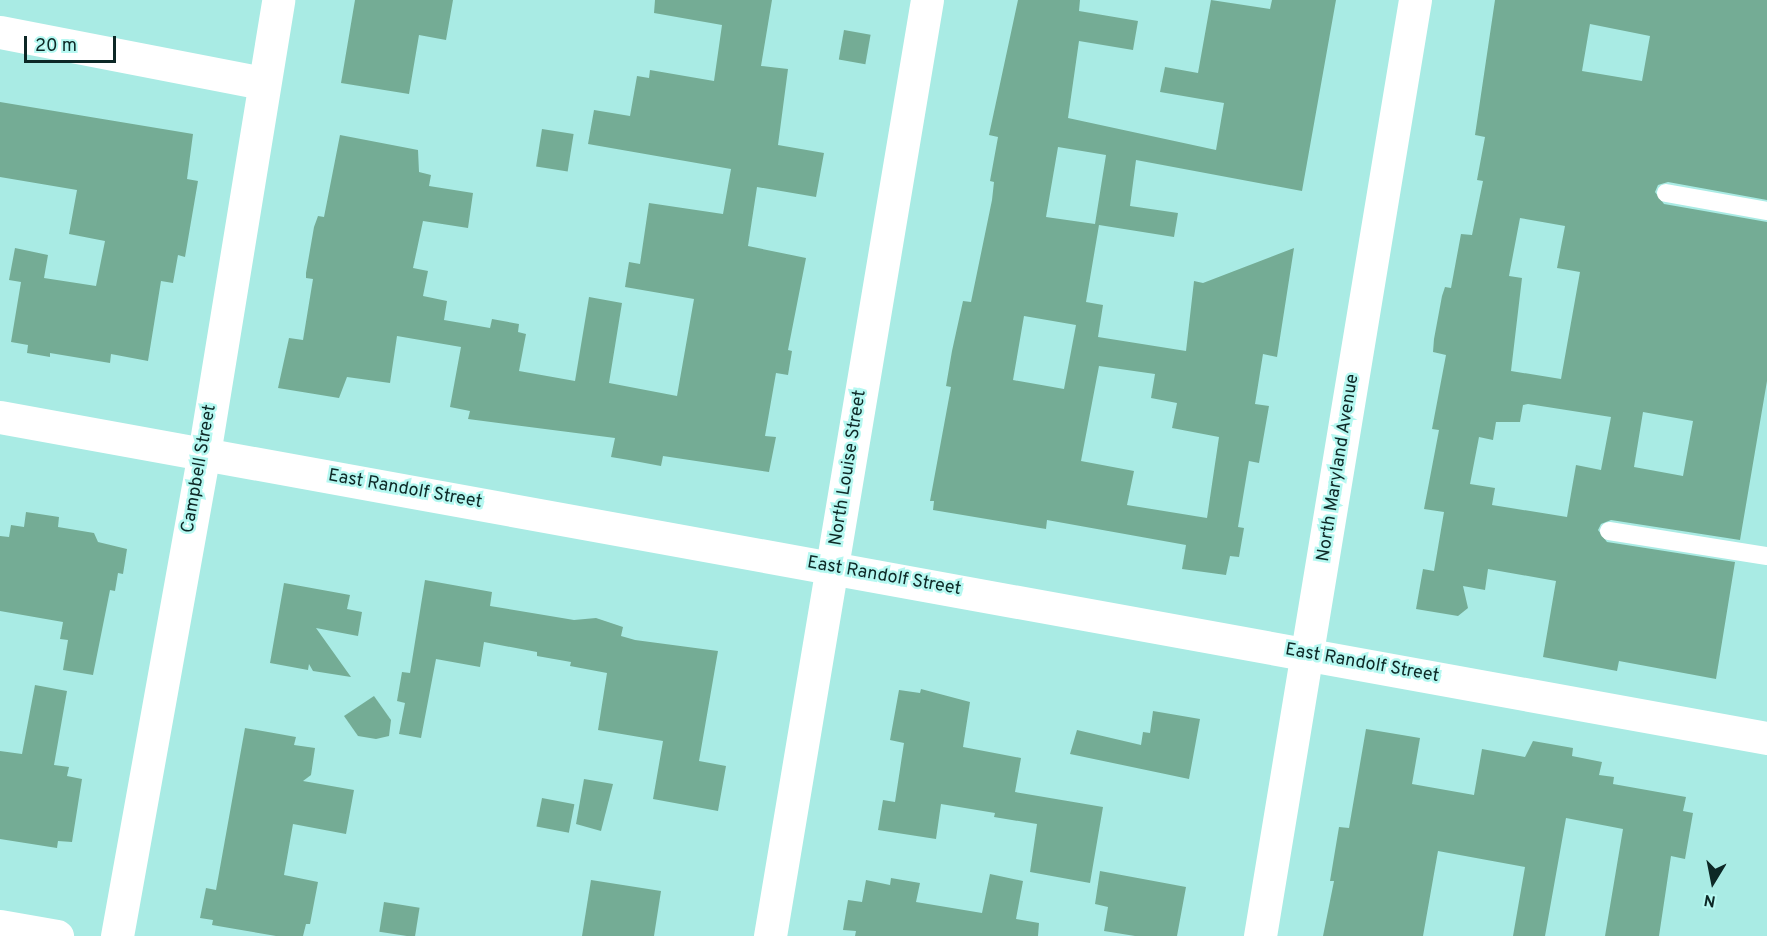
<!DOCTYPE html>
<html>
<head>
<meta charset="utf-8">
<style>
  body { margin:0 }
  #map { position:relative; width:1767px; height:936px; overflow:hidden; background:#a9ebe4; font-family:Overpass,sans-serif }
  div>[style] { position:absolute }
  .building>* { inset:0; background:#74ac95; transform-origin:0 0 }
  .service>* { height:18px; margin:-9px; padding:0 9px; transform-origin:9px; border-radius:9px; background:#fff }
  .minor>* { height:33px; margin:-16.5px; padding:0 16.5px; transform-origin:16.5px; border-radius:16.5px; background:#fff }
  .tertiary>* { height:33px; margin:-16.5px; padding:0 16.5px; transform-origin:16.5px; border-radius:16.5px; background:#fff }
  span { translate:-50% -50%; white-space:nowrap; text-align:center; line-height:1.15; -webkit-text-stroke:5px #b6f8f1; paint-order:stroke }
  .street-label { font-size:18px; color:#0d2826 }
  .north { position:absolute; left:1683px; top:852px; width:60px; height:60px; -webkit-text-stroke:4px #b6f8f1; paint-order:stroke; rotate:190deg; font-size:16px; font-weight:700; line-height:24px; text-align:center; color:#0d2826 }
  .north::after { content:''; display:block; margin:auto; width:21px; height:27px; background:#0d2826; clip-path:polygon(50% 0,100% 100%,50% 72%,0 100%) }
  .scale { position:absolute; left:24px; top:36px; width:92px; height:27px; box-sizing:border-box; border:3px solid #0d2826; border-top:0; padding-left:8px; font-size:18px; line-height:21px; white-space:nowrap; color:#0d2826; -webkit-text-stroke:4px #b6f8f1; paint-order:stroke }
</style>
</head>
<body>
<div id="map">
  <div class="building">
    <i style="clip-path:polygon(355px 0,453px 0,446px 40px,419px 35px,409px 94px,341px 83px)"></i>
    <i style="clip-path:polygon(655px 0,772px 0,761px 66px,788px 69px,778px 145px,824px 153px,816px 197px,757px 187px,748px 246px,806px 258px,788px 350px,792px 351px,788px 375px,776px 373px,765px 436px,776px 437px,769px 472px,663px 456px,661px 466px,629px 460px,611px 457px,615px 438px,468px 419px,470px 411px,450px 407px,461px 347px,397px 336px,390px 383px,347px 377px,339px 398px,278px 388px,289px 338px,303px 340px,313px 279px,306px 278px,306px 273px,314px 227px,318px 216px,324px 217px,340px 135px,418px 150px,419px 172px,431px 175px,429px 186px,473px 193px,468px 228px,423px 221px,413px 268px,428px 271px,423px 296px,447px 301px,444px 320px,490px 328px,492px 319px,519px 324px,518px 332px,526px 334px,519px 371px,575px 381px,589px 297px,622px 303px,609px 383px,677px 396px,694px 299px,625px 287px,629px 262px,640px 264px,649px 203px,723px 214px,731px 169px,588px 144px,594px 110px,630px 116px,637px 76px,649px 78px,650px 70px,714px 81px,722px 25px,654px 13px)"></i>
    <i style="clip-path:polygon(evenodd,1018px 0,1080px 0,1079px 11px,1138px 21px,1133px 50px,1079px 41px,1068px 118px,1216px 150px,1224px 103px,1160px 92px,1165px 67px,1198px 73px,1211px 0,1270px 9px,1272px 0,1336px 0,1302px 191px,1136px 160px,1130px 206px,1178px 213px,1174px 237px,1099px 225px,1086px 302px,1103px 305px,1098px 337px,1186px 351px,1194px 281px,1203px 283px,1294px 248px,1277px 357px,1263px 354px,1255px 404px,1269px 406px,1259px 463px,1249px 461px,1238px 527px,1244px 528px,1239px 557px,1230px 556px,1226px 575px,1182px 569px,1186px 545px,1047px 520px,1046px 529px,933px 510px,934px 501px,930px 501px,951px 387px,946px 386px,952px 351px,963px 301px,971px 302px,992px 200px,994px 182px,990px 181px,998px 137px,989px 135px,1018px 0,1058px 147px,1106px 155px,1095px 224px,1046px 217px,1058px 147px,1018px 0,1024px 316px,1076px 325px,1064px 389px,1013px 380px,1024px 316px,1018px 0,1099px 366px,1155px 374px,1151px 398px,1177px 403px,1172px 428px,1219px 437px,1207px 518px,1127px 505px,1134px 471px,1081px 461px,1099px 366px)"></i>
    <i style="clip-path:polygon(evenodd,1495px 0,1767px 0,1767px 200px,1668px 182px,1658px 185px,1655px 192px,1664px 204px,1767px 222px,1767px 381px,1740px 540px,1611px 520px,1601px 524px,1598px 530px,1607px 542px,1735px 562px,1716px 679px,1619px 661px,1617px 671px,1543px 657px,1556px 581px,1488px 569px,1485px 590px,1463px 586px,1468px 608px,1458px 616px,1416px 609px,1423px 569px,1434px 571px,1444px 512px,1424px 509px,1439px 430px,1432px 429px,1446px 355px,1433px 352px,1434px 339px,1442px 296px,1445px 287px,1451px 288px,1461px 234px,1472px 235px,1483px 181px,1477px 180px,1485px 137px,1475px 135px,1495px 0,1590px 24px,1650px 36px,1642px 81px,1582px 71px,1590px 24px,1495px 0,1520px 218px,1565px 226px,1557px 268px,1580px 272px,1561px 379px,1511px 371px,1522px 278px,1509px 276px,1520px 218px,1495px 0,1528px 404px,1611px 417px,1601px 470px,1576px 465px,1567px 517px,1492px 505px,1495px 488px,1470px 484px,1479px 437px,1493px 440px,1496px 422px,1520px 422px,1523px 405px,1528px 404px,1495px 0,1643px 412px,1693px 421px,1683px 476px,1634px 467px,1643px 412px)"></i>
    <i style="left:844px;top:30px;width:27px;height:30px;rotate:10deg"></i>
    <i style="clip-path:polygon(0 102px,193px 134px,187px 179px,198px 181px,185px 257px,178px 255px,173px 283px,161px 281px,148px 361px,111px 354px,110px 363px,50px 353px,50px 357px,27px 353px,28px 345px,11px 342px,21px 282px,9px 280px,15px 248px,48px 255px,44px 278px,96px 286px,105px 241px,69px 234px,77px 190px,0 177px)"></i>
    <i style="left:542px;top:129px;width:32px;height:38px;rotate:9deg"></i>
    <i style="clip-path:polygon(26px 512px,59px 517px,58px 527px,94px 533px,98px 542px,127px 549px,123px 574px,118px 573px,115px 591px,110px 590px,93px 675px,63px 670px,68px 640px,60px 639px,63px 622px,0 611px,0 536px,9px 537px,11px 525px,24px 527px)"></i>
    <i style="clip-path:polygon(425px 580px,492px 592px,490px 606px,574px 620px,596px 618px,623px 627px,621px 636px,635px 640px,718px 651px,699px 761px,726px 766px,718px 811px,653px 799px,663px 741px,598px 730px,607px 673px,570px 666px,571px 662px,537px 656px,537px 652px,484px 642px,480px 667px,436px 659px,421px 738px,399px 734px,405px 703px,397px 701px,402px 672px,410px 673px)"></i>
    <i style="clip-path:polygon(284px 583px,350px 595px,347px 609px,362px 612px,358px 636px,316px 628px,351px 677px,313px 671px,309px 664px,308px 670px,270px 663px)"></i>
    <i style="clip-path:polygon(35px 685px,67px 691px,54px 765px,69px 767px,67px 776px,82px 779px,72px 842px,58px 841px,57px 848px,0 839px,0 751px,22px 754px)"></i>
    <i style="clip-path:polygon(921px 689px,970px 702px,963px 747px,1021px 758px,1015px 792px,1103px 807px,1090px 883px,1030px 872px,1037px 824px,994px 817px,995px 813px,941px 804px,936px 839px,878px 830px,883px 800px,895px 802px,904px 743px,890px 740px,899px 690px,920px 693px)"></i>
    <i style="clip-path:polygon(374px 696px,391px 720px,389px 736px,376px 739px,358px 736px,344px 716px)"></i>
    <i style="clip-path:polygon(1153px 711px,1200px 719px,1189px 779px,1070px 754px,1077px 730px,1141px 745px,1143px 732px,1150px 733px)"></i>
    <i style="clip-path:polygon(245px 728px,296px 737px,294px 745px,315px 748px,311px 775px,303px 781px,354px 790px,346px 834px,293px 824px,284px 875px,318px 882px,310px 924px,306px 924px,303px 936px,276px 936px,212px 925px,213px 920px,200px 918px,206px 888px,216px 890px)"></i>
    <i style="clip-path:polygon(1366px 729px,1420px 738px,1412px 784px,1474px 795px,1482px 749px,1525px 757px,1533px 741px,1573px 748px,1572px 756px,1602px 762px,1599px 775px,1614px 777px,1613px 784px,1686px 797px,1683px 811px,1693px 813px,1685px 859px,1671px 856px,1659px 936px,1605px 936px,1623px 829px,1566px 818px,1545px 936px,1513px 936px,1525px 867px,1438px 851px,1423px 936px,1323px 936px,1334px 881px,1330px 881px,1339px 827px,1349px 828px)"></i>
    <i style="clip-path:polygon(584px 779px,613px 784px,601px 831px,576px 824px)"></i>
    <i style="left:542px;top:798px;width:33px;height:29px;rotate:11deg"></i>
    <i style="clip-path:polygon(1100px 871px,1186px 887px,1177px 936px,1135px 936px,1104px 931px,1108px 907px,1095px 904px)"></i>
    <i style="clip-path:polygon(990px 874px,1023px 881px,1016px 919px,1039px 923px,1038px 936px,855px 936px,856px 931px,843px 930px,848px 900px,862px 902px,866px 880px,890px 885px,891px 878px,920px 883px,916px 902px,982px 913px)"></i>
    <i style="clip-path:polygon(591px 880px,661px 891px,654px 936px,582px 936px)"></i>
    <i style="left:384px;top:902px;width:36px;height:30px;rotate:9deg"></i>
  </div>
  <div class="service">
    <i style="left:1666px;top:193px;width:103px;rotate:10.1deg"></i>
    <i style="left:1609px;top:531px;width:160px;rotate:9deg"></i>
  </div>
  <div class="minor">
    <i style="left:0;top:32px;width:268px;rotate:11deg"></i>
    <i style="left:0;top:417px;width:1796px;rotate:10.3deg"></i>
    <i style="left:0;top:926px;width:58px;rotate:10deg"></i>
    <i style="left:117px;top:936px;width:490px;rotate:-79.8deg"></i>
    <i style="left:204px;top:454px;width:460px;rotate:-80.7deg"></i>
    <i style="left:1260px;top:936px;width:949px;rotate:-80.6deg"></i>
  </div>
  <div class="tertiary">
    <i style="left:770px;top:936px;width:949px;rotate:-80.48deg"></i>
  </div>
  <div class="street-label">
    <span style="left:849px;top:468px;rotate:-81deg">North Louise Street</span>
    <span style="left:1339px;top:468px;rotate:-81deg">North Maryland Avenue</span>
    <span style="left:200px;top:469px;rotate:-80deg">Campbell Street</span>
    <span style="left:405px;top:490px;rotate:10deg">East Randolf Street</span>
    <span style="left:884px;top:577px;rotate:10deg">East Randolf Street</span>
    <span style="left:1362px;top:664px;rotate:10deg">East Randolf Street</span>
  </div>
  <div class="north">N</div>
  <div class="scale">20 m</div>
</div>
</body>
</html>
